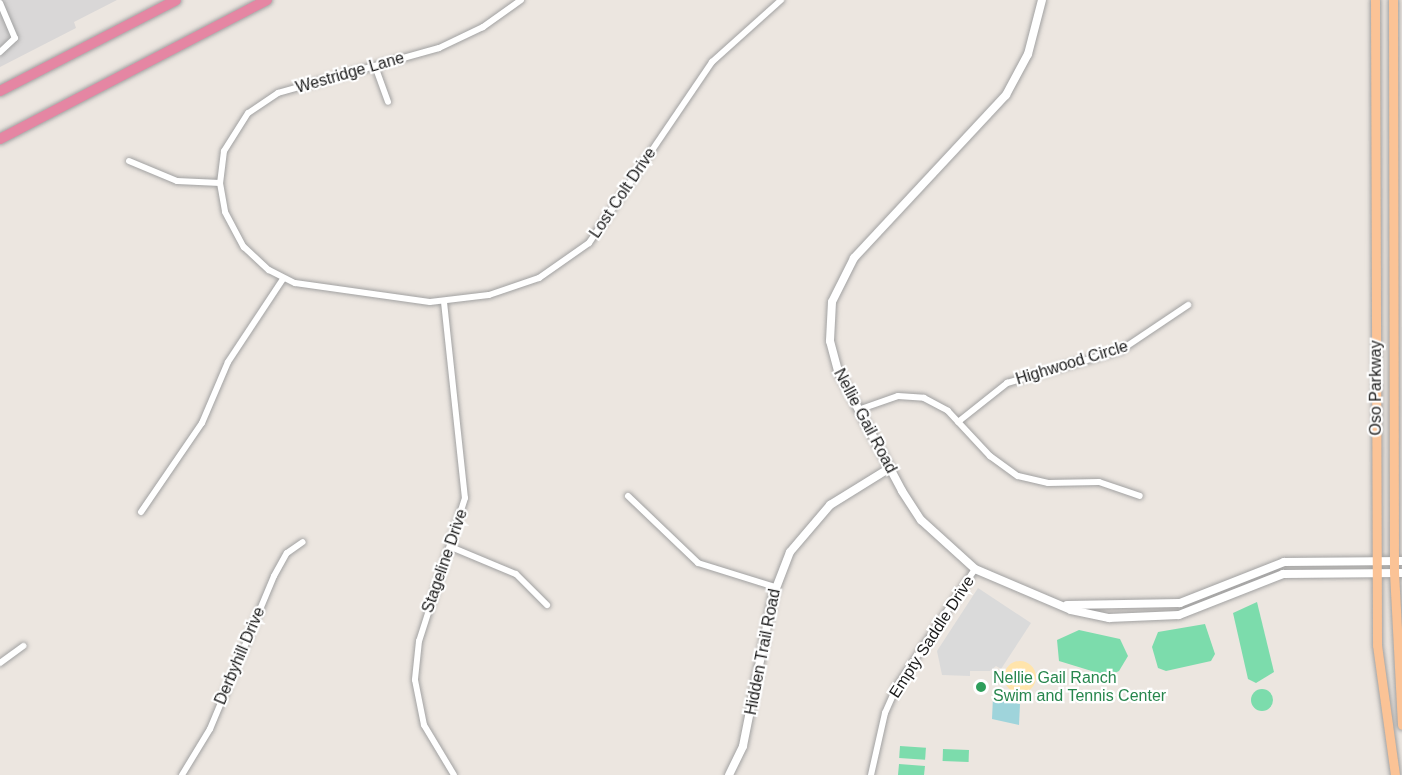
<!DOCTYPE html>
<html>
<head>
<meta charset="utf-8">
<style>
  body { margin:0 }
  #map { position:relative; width:1402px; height:775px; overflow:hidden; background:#ece6e0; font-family:Helvetica,sans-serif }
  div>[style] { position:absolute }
  .residential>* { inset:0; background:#d9d7d7 }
  .sand>* { inset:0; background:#ffe4ab }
  .round { border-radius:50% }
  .pitch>* { inset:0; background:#7cdcac; transform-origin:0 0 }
  .parking>* { inset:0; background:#dadada }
  .water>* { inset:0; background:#9fd4db }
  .roads { filter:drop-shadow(0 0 2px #a1a1a1) drop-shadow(0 0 2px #a1a1a1) }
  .minor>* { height:6px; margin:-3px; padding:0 3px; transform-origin:3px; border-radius:3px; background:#fff }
  .tertiary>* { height:8px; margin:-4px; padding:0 4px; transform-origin:4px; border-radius:4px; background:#fff }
  .primary>* { height:9px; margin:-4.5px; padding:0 4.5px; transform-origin:4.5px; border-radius:4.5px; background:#fbc396 }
  .motorway>* { height:10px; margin:-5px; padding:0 5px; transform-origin:5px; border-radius:5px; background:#e586a3 }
  .dots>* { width:16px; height:16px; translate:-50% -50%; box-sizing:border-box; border:3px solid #fff; border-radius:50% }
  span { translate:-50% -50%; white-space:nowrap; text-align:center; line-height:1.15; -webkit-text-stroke:4.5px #fff; paint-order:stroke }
  .street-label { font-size:16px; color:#1a1a1a }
  .leisure-label { font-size:16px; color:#27864d }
  .left { translate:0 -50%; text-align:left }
</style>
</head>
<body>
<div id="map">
  <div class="residential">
    <i style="clip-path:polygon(0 0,117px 0,74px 22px,76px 28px,0 67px)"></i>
  </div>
  <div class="sand">
    <i class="round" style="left:1004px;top:661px;width:32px;height:32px"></i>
  </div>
  <div class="pitch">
    <i style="clip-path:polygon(1257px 602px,1274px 672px,1256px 683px,1248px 679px,1233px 613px)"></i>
    <i style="clip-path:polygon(1205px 624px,1215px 654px,1211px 661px,1166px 671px,1158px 668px,1152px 647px,1158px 632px)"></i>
    <i style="clip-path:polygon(1079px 630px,1120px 639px,1128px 656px,1119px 671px,1108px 676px,1059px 661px,1057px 640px)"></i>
    <i class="round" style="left:1251px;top:689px;width:22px;height:22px"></i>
    <i style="left:900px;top:746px;width:26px;height:12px;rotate:4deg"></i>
    <i style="left:943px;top:749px;width:26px;height:12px;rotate:2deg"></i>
    <i style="clip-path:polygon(899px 764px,925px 766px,924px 775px,898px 775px)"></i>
  </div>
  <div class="parking">
    <i style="clip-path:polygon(978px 588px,1031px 623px,1001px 669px,996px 666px,990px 671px,970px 671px,970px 676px,942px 675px,937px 651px)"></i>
  </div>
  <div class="water">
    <i style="clip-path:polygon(993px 697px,1020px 704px,1019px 725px,992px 719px)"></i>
  </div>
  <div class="roads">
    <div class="minor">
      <i style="left:521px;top:0;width:47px;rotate:144.6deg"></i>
      <i style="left:483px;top:27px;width:49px;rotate:154.5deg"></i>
      <i style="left:439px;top:48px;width:167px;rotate:164.4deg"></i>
      <i style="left:278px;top:93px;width:36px;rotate:146deg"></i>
      <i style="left:248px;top:113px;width:45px;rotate:122.3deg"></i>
      <i style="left:224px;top:151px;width:32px;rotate:97deg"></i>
      <i style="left:220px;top:183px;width:29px;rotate:80deg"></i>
      <i style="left:225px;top:212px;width:40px;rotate:62deg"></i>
      <i style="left:244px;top:247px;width:34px;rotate:43deg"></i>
      <i style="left:269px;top:270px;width:29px;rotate:27deg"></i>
      <i style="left:295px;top:283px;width:136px;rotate:8deg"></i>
      <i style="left:430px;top:302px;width:59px;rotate:-6.8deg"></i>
      <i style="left:489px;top:295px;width:53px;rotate:-18.8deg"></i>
      <i style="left:539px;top:278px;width:61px;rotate:-35deg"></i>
      <i style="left:589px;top:243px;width:219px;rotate:-55.8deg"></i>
      <i style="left:712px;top:62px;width:93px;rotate:-41.9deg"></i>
      <i style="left:0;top:3px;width:38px;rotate:67deg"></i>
      <i style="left:15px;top:38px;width:21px;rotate:137deg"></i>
      <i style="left:375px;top:66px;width:38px;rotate:70deg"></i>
      <i style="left:129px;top:161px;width:52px;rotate:22.6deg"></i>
      <i style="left:177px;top:181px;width:43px;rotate:2.7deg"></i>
      <i style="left:444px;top:302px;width:197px;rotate:83.9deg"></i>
      <i style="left:465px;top:498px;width:150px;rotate:107.8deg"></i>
      <i style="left:419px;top:641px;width:39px;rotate:96deg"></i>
      <i style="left:415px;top:680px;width:46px;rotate:78.7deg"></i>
      <i style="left:424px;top:725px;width:58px;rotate:59deg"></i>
      <i style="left:858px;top:410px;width:42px;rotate:-19.3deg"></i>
      <i style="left:898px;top:396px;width:26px;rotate:4deg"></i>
      <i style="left:924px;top:398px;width:27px;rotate:28deg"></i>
      <i style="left:948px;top:411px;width:62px;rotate:47deg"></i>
      <i style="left:990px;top:456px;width:34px;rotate:36deg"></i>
      <i style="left:1018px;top:476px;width:31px;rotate:13deg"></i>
      <i style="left:1048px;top:483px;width:51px;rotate:-1.1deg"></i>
      <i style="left:1099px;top:482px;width:43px;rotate:18.9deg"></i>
      <i style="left:958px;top:422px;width:63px;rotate:-38.5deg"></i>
      <i style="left:1007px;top:383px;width:119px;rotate:-16.1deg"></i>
      <i style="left:1121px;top:350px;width:81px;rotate:-33.9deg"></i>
      <i style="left:628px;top:496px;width:97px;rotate:43.7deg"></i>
      <i style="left:698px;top:563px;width:81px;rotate:17.3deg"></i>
      <i style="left:141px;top:512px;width:108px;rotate:-55.6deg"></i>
      <i style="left:202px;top:423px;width:66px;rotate:-66.9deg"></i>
      <i style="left:228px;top:362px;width:100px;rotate:-56.5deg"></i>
      <i style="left:451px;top:547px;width:70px;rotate:22.6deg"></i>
      <i style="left:516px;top:574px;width:44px;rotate:45deg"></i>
      <i style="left:0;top:663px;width:29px;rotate:-36deg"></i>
      <i style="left:182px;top:775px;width:54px;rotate:-58.7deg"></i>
      <i style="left:210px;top:729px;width:166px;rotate:-67.3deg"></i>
      <i style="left:274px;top:576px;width:26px;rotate:-61deg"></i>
      <i style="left:287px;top:553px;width:19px;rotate:-35deg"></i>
      <i style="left:871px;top:775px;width:64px;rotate:-77.3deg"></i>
      <i style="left:885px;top:713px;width:30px;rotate:-66deg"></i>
      <i style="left:897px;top:686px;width:141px;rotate:-56.3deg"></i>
    </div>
    <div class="tertiary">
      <i style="left:1042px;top:0;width:56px;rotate:104.5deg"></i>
      <i style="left:1028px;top:54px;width:47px;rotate:118.2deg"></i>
      <i style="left:1006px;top:95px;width:223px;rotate:133deg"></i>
      <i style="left:854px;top:258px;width:49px;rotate:116.6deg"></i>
      <i style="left:832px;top:302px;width:39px;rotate:93deg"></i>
      <i style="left:830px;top:341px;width:31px;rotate:75deg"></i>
      <i style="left:838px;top:371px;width:136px;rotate:61.9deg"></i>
      <i style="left:902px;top:491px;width:35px;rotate:57deg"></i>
      <i style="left:921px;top:520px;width:73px;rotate:42.2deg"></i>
      <i style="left:975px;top:569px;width:104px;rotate:23.1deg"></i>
      <i style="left:1071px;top:610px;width:39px;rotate:12deg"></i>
      <i style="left:1109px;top:618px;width:70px;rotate:-2.5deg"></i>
      <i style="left:1179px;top:615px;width:112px;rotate:-21.5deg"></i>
      <i style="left:1283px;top:574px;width:119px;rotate:-0.5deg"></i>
      <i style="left:1067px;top:605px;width:113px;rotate:-1deg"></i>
      <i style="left:1180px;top:603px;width:112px;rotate:-21.5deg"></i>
      <i style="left:1284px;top:562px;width:118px;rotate:-0.5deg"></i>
      <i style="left:729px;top:775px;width:32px;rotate:-64deg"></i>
      <i style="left:743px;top:746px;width:153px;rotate:-78.7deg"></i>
      <i style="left:773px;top:596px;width:47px;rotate:-68.9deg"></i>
      <i style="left:790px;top:552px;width:62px;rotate:-49.6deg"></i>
      <i style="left:830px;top:505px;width:70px;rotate:-31.7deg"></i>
    </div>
    <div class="primary">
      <i style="left:1375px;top:0;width:645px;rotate:89.82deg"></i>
      <i style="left:1377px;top:645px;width:131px;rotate:82.1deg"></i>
      <i style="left:1393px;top:0;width:572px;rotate:89.9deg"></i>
      <i style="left:1394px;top:572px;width:153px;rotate:87deg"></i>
    </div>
    <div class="motorway">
      <i style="left:0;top:91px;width:198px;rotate:-27.3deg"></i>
      <i style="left:0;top:139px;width:301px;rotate:-27.5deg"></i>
    </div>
  </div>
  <div class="dots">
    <i style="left:981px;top:687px;background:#2e9e5b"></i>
  </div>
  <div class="street-label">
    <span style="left:350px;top:73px;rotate:-16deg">Westridge Lane</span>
    <span style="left:623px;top:193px;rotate:-56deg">Lost Colt Drive</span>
    <span style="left:1072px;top:363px;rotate:-17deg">Highwood Circle</span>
    <span style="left:1376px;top:388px;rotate:-90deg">Oso Parkway</span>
    <span style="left:865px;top:421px;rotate:62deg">Nellie Gail Road</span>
    <span style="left:445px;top:561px;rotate:-71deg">Stageline Drive</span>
    <span style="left:932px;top:637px;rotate:-57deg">Empty Saddle Drive</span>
    <span style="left:763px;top:652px;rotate:-79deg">Hidden Trail Road</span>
    <span style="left:240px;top:656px;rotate:-67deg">Derbyhill Drive</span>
  </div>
  <div class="leisure-label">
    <span class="left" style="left:993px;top:687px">Nellie Gail Ranch<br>Swim and Tennis Center</span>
  </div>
</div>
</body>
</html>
